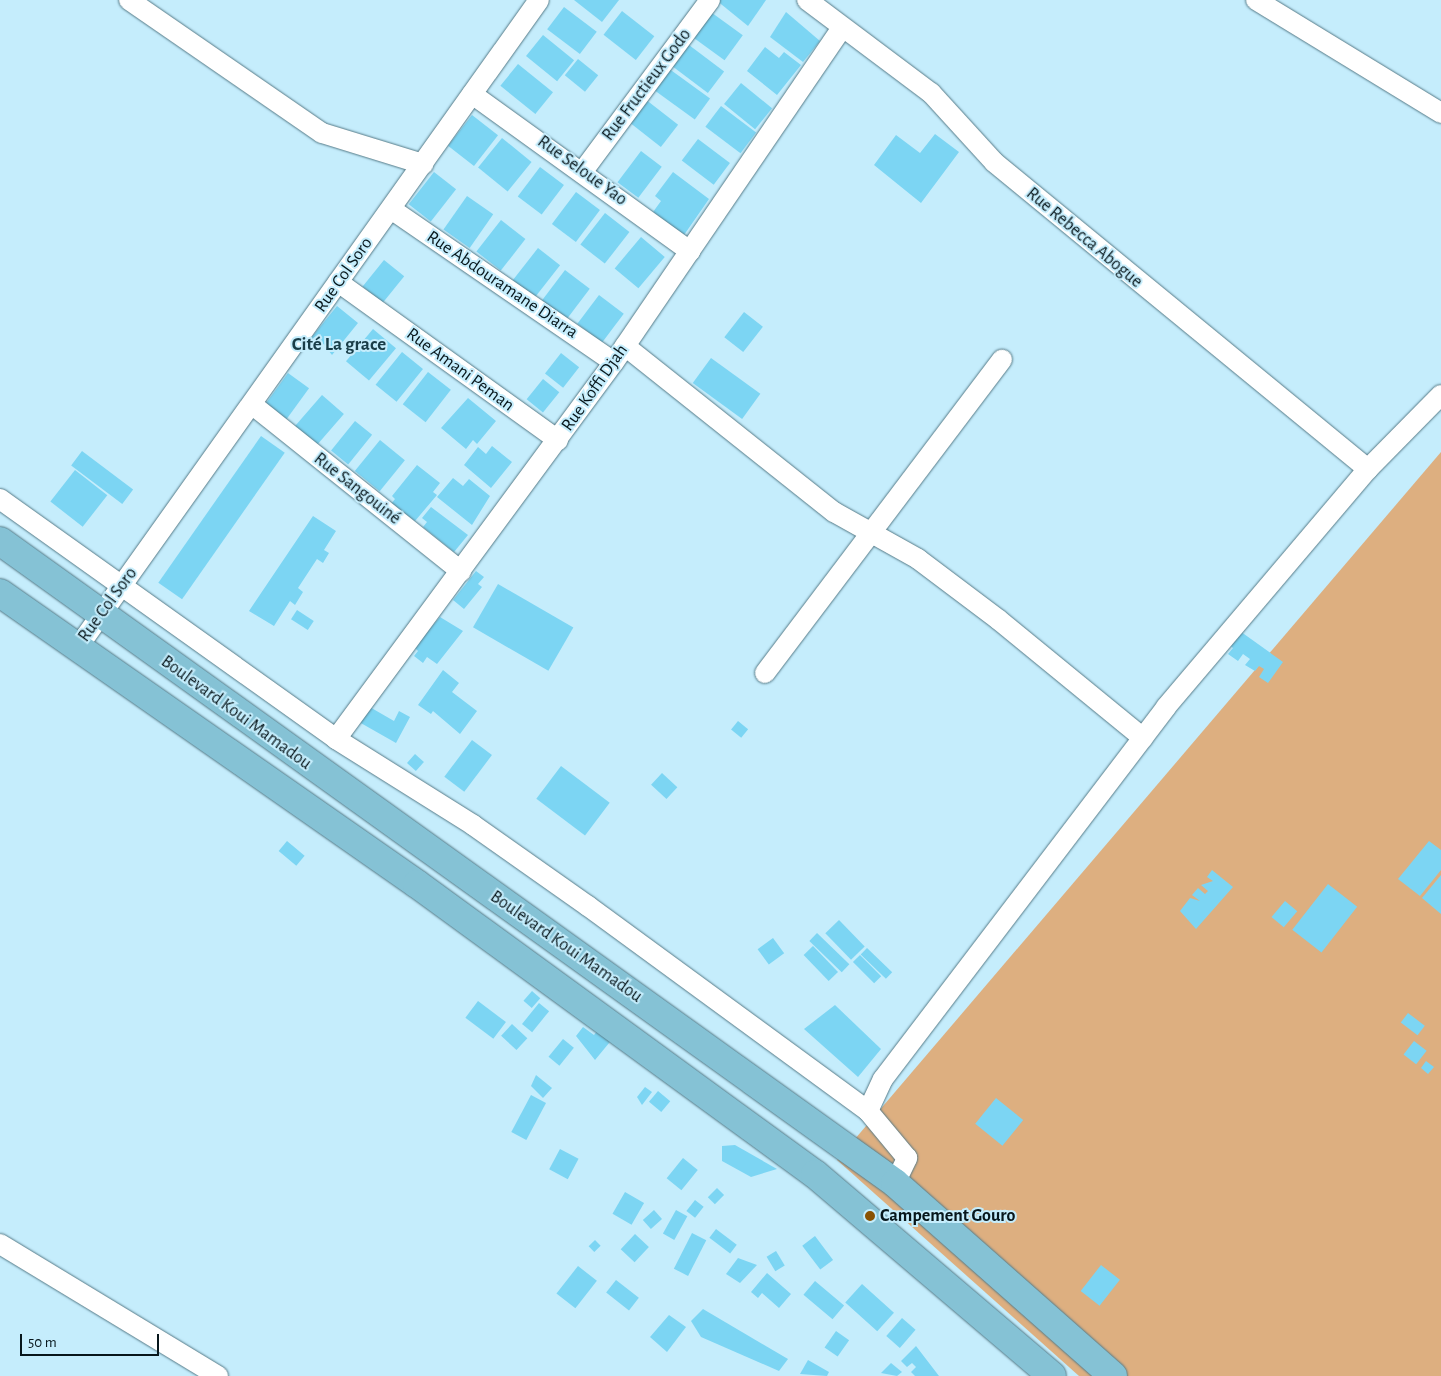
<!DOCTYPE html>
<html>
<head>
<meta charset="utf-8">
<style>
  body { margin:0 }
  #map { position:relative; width:1441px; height:1376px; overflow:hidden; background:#c5edfc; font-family:"Alegreya Sans",sans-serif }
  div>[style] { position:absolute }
  .green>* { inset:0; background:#ddaf80 }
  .building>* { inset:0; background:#7cd5f3; transform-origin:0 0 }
  .roads { filter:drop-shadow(0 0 1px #557a87) drop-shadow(0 0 1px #557a87) }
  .street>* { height:20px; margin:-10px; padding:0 10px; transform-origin:10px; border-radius:10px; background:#fff }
  .primary>* { height:28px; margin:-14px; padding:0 14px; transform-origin:14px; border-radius:14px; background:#85c2d5 }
  .dots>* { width:14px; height:14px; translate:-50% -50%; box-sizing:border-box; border:2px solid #c5edfc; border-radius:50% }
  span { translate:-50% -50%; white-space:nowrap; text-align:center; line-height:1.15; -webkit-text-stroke:4px #c5edfc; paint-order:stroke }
  .street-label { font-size:18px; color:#07161b }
  .poi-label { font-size:18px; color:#07161b; font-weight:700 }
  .left { translate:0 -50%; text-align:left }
  .neighbourhood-label { font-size:19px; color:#193d48; font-weight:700 }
  .scale { position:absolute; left:20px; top:1334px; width:139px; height:22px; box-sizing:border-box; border:2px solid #07161b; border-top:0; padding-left:6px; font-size:15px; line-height:18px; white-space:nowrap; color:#07161b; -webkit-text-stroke:4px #c5edfc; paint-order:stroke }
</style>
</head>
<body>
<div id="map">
  <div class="green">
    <i style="clip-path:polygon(1441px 452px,1441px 1376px,1079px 1376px,837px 1160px)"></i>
  </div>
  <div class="building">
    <i style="clip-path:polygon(574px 0,619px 0,602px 22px)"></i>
    <i style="clip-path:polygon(716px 0,766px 0,748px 26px)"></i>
    <i style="left:564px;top:7px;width:41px;height:28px;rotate:37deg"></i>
    <i style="left:708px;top:10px;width:43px;height:31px;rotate:36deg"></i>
    <i style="left:622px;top:11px;width:41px;height:30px;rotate:38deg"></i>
    <i style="clip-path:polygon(786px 12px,820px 41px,803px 62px,770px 37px)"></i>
    <i style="left:543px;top:35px;width:40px;height:27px;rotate:39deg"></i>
    <i style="left:685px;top:42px;width:49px;height:27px;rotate:37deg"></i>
    <i style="clip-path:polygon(765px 47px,779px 58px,784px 52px,801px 65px,777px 95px,747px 71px)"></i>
    <i style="left:578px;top:59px;width:26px;height:21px;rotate:39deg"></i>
    <i style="left:518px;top:64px;width:45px;height:28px;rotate:39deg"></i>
    <i style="left:668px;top:68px;width:52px;height:26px;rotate:36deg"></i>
    <i style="left:741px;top:83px;width:40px;height:27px;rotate:39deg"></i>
    <i style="left:645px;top:99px;width:42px;height:28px;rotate:38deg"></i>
    <i style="left:721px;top:106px;width:44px;height:26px;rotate:37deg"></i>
    <i style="left:472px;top:115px;width:33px;height:39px;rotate:38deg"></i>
    <i style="clip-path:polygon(935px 134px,959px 152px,921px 203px,874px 165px,896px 135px,920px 153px)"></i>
    <i style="left:502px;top:138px;width:38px;height:38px;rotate:39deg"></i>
    <i style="left:698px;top:139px;width:40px;height:27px;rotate:37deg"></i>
    <i style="left:641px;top:151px;width:26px;height:39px;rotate:37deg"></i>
    <i style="left:540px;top:167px;width:30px;height:37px;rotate:37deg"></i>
    <i style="left:434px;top:172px;width:28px;height:41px;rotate:38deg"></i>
    <i style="clip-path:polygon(673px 172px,709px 199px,684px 235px,653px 212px,661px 201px,655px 196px)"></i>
    <i style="left:576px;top:192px;width:30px;height:40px;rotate:37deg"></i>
    <i style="left:467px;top:196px;width:32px;height:41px;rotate:35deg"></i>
    <i style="left:605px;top:213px;width:31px;height:40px;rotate:38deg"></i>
    <i style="left:501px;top:220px;width:31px;height:40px;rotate:38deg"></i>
    <i style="left:641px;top:237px;width:31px;height:41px;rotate:40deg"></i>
    <i style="left:538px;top:248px;width:28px;height:41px;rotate:38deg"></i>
    <i style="left:384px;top:260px;width:26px;height:34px;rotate:39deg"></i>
    <i style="left:565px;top:270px;width:31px;height:38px;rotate:37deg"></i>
    <i style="left:599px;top:295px;width:31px;height:36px;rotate:37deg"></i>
    <i style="clip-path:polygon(337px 306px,358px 323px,332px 355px,321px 341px,318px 344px,311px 338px)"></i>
    <i style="left:744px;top:312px;width:24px;height:32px;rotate:38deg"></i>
    <i style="left:373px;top:329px;width:30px;height:42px;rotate:40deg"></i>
    <i style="left:402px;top:352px;width:27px;height:42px;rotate:39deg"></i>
    <i style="left:561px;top:353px;width:23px;height:26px;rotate:38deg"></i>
    <i style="left:711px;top:358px;width:61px;height:31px;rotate:36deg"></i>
    <i style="left:428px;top:372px;width:29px;height:41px;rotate:38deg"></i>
    <i style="left:288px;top:373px;width:26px;height:39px;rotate:36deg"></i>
    <i style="left:543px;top:379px;width:21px;height:26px;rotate:39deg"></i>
    <i style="left:322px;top:395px;width:29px;height:43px;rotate:41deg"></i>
    <i style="clip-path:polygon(468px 398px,496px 421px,477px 444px,473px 440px,466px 449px,441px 428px)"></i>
    <i style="left:355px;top:421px;width:22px;height:38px;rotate:39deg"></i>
    <i style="left:261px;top:436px;width:29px;height:179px;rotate:35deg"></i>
    <i style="left:380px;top:440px;width:32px;height:40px;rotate:39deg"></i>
    <i style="clip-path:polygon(492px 446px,512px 462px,491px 488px,464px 465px,478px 447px,486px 454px)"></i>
    <i style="left:82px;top:451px;width:64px;height:18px;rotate:37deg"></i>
    <i style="clip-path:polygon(417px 465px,440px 483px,433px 492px,437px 495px,415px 521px,391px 504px,395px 499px,392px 496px)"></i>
    <i style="left:75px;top:470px;width:41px;height:40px;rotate:38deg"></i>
    <i style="clip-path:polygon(453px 478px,463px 486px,469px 479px,490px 496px,472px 525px,437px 497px)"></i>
    <i style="clip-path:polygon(431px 507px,468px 535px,454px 552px,423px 527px,427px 522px,422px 518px)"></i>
    <i style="clip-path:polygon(313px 516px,336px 531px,324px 550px,329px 553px,323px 563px,317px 559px,298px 588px,303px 592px,295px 605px,290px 601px,274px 626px,249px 611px)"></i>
    <i style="clip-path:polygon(476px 571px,484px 577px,478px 584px,482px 587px,464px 609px,453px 600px)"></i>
    <i style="left:498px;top:584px;width:87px;height:50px;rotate:30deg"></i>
    <i style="left:297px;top:610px;width:20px;height:11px;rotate:33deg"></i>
    <i style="clip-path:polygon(440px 617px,463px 631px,437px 664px,427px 657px,423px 663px,414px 656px,418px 651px,414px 647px)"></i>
    <i style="clip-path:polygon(1237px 629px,1283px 662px,1268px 683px,1259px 677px,1264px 669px,1259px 666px,1255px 671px,1245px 665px,1250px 659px,1243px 654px,1238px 661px,1228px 654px,1233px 648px,1227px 643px)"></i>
    <i style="clip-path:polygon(443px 670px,459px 683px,452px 692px,477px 711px,460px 734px,433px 711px,431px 714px,418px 705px)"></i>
    <i style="clip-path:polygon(368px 706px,394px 721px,399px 711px,410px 717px,396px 743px,359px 722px)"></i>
    <i style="left:738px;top:721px;width:13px;height:11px;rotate:39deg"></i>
    <i style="left:472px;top:740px;width:25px;height:46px;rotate:37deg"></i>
    <i style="left:415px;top:754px;width:12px;height:12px;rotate:42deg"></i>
    <i style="left:561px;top:766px;width:61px;height:41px;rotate:37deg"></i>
    <i style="left:662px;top:773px;width:21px;height:16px;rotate:43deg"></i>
    <i style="left:287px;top:841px;width:23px;height:13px;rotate:40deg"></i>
    <i style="clip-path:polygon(1429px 841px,1441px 850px,1441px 870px,1420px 896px,1398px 879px)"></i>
    <i style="clip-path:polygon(1212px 870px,1233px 887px,1196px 929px,1180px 911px,1190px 898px,1200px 901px,1192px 895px,1198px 888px,1205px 894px,1208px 891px,1201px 885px,1213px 881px,1207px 877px)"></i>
    <i style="clip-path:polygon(1441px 875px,1441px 914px,1422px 898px)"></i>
    <i style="left:1328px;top:884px;width:37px;height:58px;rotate:38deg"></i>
    <i style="left:1285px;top:901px;width:16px;height:21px;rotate:40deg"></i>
    <i style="left:839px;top:920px;width:37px;height:19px;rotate:46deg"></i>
    <i style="left:817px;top:933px;width:45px;height:11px;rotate:44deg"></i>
    <i style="left:773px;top:938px;width:19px;height:19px;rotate:54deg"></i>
    <i style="left:813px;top:946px;width:36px;height:13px;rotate:46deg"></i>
    <i style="left:867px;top:948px;width:35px;height:9px;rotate:44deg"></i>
    <i style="left:860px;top:955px;width:30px;height:10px;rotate:45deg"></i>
    <i style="left:532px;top:991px;width:11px;height:13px;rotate:41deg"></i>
    <i style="left:478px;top:1001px;width:35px;height:21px;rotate:37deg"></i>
    <i style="left:539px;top:1003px;width:13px;height:27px;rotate:39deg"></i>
    <i style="clip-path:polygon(835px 1005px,881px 1049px,858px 1077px,804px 1029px)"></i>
    <i style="left:1408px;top:1013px;width:21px;height:12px;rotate:37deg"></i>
    <i style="left:512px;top:1024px;width:21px;height:16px;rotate:43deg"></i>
    <i style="clip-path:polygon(601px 1026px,614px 1037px,595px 1060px,576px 1036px,583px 1027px,594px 1035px)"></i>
    <i style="left:563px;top:1039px;width:14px;height:23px;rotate:39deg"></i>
    <i style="left:1414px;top:1041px;width:16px;height:17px;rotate:38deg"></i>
    <i style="clip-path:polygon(1426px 1061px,1434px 1067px,1428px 1074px,1421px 1068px)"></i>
    <i style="clip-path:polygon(536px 1075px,552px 1088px,543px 1098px,531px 1086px)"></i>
    <i style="clip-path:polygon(645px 1087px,652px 1092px,642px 1105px,637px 1097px)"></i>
    <i style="left:658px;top:1091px;width:16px;height:14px;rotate:40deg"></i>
    <i style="left:531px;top:1095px;width:17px;height:42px;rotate:28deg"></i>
    <i style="left:996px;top:1098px;width:35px;height:33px;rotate:39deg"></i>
    <i style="clip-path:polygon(735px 1145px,777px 1169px,751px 1177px,722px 1161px,722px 1146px)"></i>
    <i style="left:560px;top:1149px;width:21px;height:23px;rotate:28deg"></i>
    <i style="left:683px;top:1158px;width:19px;height:26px;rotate:39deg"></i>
    <i style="left:717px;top:1188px;width:10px;height:13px;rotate:45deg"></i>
    <i style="left:625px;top:1192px;width:22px;height:25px;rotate:30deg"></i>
    <i style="left:695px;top:1200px;width:11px;height:14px;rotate:38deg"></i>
    <i style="left:654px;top:1210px;width:12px;height:15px;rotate:48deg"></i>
    <i style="left:676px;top:1210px;width:13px;height:27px;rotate:29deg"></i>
    <i style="left:716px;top:1229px;width:26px;height:11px;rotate:37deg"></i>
    <i style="left:692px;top:1233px;width:16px;height:40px;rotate:27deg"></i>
    <i style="left:635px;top:1234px;width:19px;height:21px;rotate:43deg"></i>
    <i style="left:815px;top:1236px;width:30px;height:16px;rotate:53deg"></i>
    <i style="left:595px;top:1240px;width:8px;height:9px;rotate:45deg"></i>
    <i style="left:776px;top:1251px;width:17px;height:11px;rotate:59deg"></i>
    <i style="clip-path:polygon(738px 1258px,757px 1265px,740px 1283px,726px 1274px)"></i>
    <i style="left:1101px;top:1265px;width:24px;height:33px;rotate:38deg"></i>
    <i style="left:578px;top:1266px;width:24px;height:35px;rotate:38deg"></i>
    <i style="clip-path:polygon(767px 1273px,791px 1294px,779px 1308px,762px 1293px,758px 1298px,751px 1292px)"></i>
    <i style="left:616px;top:1280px;width:29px;height:16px;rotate:38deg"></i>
    <i style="left:815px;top:1281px;width:38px;height:18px;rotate:40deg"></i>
    <i style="left:862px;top:1284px;width:43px;height:25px;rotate:42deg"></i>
    <i style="clip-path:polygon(703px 1309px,788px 1359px,779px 1371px,701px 1337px,691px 1321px)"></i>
    <i style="clip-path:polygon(669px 1315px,686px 1327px,667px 1352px,650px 1337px)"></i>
    <i style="left:902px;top:1318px;width:18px;height:24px;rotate:41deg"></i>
    <i style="left:836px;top:1331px;width:16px;height:20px;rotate:35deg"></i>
    <i style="clip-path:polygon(916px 1346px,939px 1376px,915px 1376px,911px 1372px,916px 1367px,912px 1363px,907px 1367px,901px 1361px)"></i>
    <i style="clip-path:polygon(808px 1360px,829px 1372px,827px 1376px,800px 1374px)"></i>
    <i style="clip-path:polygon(891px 1363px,902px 1372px,897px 1376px,881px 1373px)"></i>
  </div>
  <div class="roads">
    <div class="street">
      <i style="left:129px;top:0;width:234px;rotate:34.6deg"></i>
      <i style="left:322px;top:133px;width:106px;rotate:17.1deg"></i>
      <i style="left:807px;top:0;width:155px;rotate:36.9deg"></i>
      <i style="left:931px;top:93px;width:93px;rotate:47.6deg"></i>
      <i style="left:994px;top:162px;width:484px;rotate:39.4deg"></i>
      <i style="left:1256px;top:0;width:217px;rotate:31.4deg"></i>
      <i style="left:472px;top:94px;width:269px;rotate:35.8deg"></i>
      <i style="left:583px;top:171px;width:213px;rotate:-53.4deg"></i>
      <i style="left:391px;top:209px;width:270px;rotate:34.5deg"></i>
      <i style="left:338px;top:282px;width:271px;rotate:35.7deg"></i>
      <i style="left:625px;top:346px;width:267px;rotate:38.5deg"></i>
      <i style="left:834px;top:512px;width:96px;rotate:29.2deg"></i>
      <i style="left:918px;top:559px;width:101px;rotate:37deg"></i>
      <i style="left:999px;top:620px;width:186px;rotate:39.3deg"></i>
      <i style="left:254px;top:406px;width:265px;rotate:38.6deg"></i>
      <i style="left:0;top:499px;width:413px;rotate:35.5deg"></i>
      <i style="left:336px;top:739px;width:162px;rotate:32.1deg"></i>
      <i style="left:473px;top:825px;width:141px;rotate:35.2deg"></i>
      <i style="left:588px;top:906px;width:347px;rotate:36.2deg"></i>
      <i style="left:78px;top:647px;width:794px;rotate:-54.53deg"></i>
      <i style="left:765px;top:673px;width:393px;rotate:-52.9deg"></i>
      <i style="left:336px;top:739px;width:468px;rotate:-53.6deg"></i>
      <i style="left:614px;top:362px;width:404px;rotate:-55.7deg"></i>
      <i style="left:895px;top:1183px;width:28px;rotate:-64deg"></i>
      <i style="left:907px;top:1158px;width:61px;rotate:-129.7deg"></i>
      <i style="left:868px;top:1111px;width:35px;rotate:-65deg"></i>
      <i style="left:883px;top:1079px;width:467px;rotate:-52.7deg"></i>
      <i style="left:1166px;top:707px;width:312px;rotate:-49.7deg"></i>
      <i style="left:1368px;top:469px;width:104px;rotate:-45.4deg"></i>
      <i style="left:0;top:1244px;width:255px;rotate:31.2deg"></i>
    </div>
    <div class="primary">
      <i style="left:0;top:541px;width:1101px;rotate:35.65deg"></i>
      <i style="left:895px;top:1183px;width:291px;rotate:41.5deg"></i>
      <i style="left:0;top:593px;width:508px;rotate:34.91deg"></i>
      <i style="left:417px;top:884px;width:492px;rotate:36.1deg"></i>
      <i style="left:815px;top:1174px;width:311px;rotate:40.4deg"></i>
    </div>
  </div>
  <div class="dots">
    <i style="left:870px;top:1216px;background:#895202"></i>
  </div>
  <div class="street-label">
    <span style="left:647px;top:85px;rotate:-53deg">Rue Fructieux Godo</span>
    <span style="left:582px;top:171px;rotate:36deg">Rue Seloue Yao</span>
    <span style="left:1084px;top:238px;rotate:40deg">Rue Rebecca Abogue</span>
    <span style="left:344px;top:275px;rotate:-55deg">Rue Col Soro</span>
    <span style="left:502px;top:285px;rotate:34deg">Rue Abdouramane Diarra</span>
    <span style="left:460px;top:370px;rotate:36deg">Rue Amani Peman</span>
    <span style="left:595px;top:388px;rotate:-55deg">Rue Koffi Djah</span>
    <span style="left:357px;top:489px;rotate:38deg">Rue Sangouiné</span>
    <span style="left:108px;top:605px;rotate:-54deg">Rue Col Soro</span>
    <span style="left:236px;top:713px;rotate:36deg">Boulevard Koui Mamadou</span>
    <span style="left:566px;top:947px;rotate:35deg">Boulevard Koui Mamadou</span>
  </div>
  <div class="poi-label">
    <span class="left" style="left:880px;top:1216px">Campement Gouro</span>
  </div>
  <div class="neighbourhood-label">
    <span style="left:339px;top:345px">Cité La grace</span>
  </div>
  <div class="scale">50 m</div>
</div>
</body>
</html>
